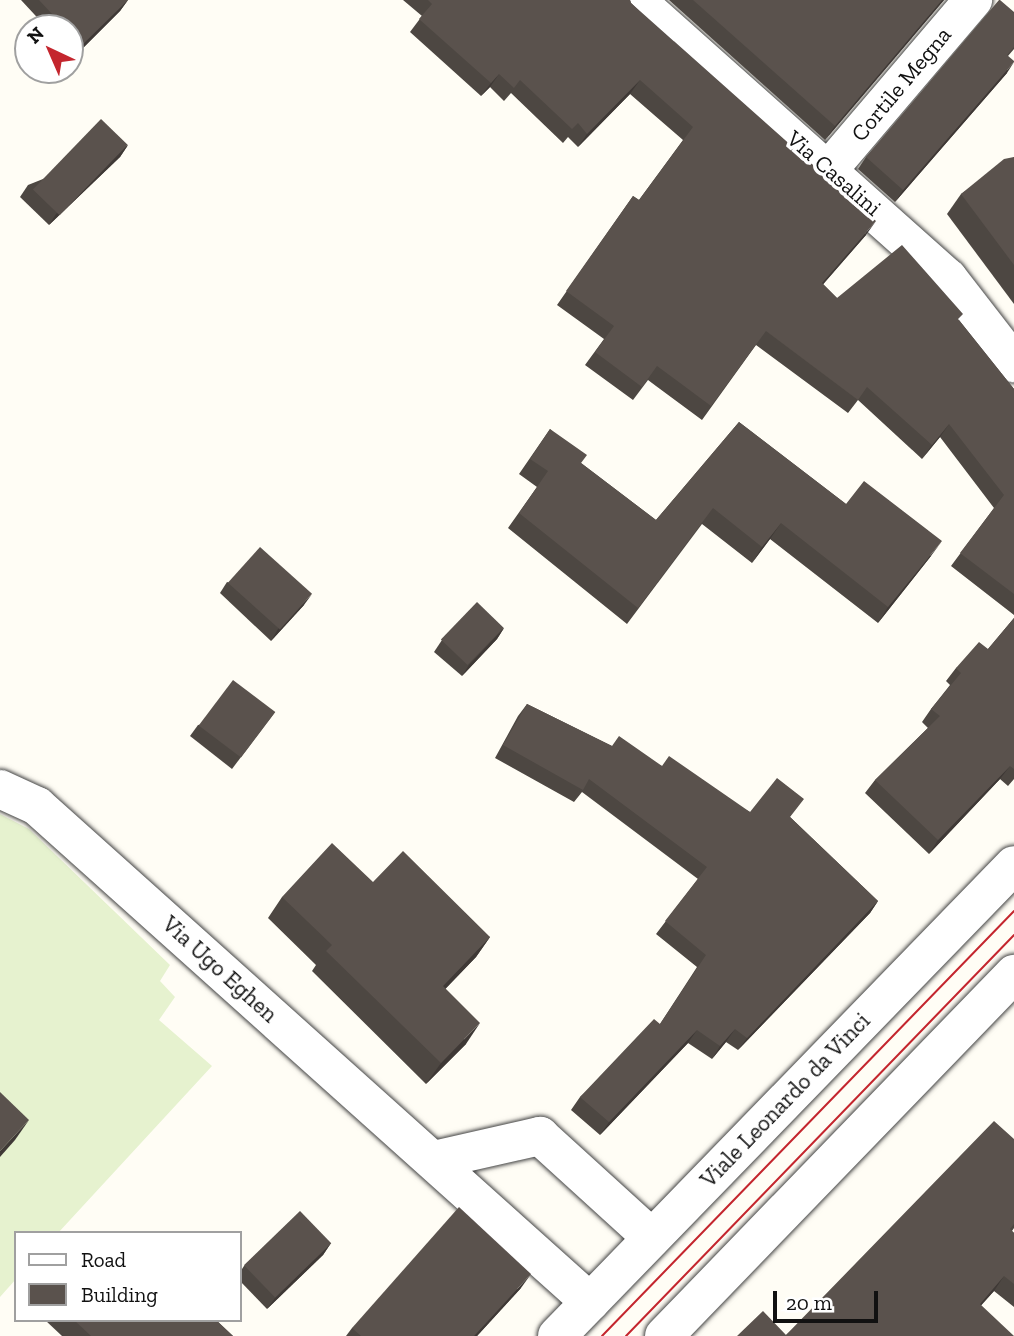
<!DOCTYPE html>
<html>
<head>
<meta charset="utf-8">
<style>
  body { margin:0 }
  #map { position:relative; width:1014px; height:1336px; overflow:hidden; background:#fffdf5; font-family:"Zilla Slab",serif }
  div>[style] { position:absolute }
  .pitch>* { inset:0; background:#e6f2cf }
  .roads { filter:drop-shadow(0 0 2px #444) drop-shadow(0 0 2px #444) }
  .minor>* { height:38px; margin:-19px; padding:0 19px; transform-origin:19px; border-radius:19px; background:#fff }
  .tram>* { height:2px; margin:-1px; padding:0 1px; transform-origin:1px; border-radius:1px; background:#c4262e }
  .wall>* { inset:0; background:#4d4742 }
  .shaded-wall>* { inset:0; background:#3f3936 }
  .building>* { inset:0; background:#5a524d; transform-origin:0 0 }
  span { translate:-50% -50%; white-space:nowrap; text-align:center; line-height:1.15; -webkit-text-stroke:7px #fff; paint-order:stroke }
  .street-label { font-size:23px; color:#111 }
  .legend { position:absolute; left:14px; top:1231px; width:228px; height:91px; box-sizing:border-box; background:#fff; border:2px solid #a0a0a0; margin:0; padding:9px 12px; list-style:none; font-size:21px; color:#111 }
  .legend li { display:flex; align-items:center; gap:14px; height:35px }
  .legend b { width:35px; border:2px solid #a0a0a0 }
  .north { position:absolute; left:14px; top:14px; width:70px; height:70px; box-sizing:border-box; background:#fff; border:2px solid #a0a0a0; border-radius:50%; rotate:316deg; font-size:19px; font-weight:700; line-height:28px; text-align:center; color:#111 }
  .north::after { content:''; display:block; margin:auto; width:24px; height:32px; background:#c4262e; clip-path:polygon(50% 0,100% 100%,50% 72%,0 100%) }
  .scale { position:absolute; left:773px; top:1291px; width:105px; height:32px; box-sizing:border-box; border:4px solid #111; border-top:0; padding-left:9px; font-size:21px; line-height:24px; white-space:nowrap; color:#111; -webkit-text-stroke:5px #fff; paint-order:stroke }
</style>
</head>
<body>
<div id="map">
  <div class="pitch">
    <i style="clip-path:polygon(0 814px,29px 829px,170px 965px,160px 981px,175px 997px,159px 1020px,212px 1066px,58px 1233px,16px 1233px,16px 1279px,0 1297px)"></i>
  </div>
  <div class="roads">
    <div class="minor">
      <i style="left:636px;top:0;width:418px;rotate:41.7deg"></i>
      <i style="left:948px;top:278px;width:108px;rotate:52.2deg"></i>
      <i style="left:830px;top:168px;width:221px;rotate:-49.6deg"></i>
      <i style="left:0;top:789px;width:41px;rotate:24.7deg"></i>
      <i style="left:37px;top:806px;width:743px;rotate:41.89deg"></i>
      <i style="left:434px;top:1160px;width:109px;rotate:-12.8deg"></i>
      <i style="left:540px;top:1136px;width:150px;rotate:42.3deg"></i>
      <i style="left:557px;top:1336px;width:656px;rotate:-45.86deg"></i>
      <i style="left:664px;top:1336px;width:504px;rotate:-45.97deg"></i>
    </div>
  </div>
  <div class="tram">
    <i style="left:602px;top:1336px;width:592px;rotate:-45.89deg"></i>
    <i style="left:626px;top:1336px;width:558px;rotate:-45.94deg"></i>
  </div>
  <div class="wall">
    <i style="clip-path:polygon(21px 0,128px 0,120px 11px,74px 57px,70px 53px,70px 28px,47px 28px)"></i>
    <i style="clip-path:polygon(403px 0,630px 0,631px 3px,866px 235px,823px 284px,837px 298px,959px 320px,1014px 389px,1014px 615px,951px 566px,994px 508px,940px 437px,922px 459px,858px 400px,848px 413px,756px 345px,702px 420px,648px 380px,633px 400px,585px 365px,604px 339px,557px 305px,633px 196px,639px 200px,683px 140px,630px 94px,578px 147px,568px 137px,563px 143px,511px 93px,504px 101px,490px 87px,481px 96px,410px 32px,422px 16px)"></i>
    <i style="clip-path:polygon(669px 0,944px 0,825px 140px)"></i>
    <i style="clip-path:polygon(1014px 12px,1014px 49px,1008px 56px,1007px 73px,895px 202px,858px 169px,866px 157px)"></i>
    <i style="clip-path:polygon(128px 145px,120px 157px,49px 225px,20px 197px,28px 185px)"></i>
    <i style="clip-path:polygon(1014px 157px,1014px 304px,947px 214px,961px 194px)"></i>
    <i style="clip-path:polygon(739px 422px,846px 504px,931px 556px,878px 623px,770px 539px,752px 563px,702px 524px,627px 624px,508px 528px,537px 487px,519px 474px,550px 429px,581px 463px,656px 520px)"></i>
    <i style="clip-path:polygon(227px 582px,304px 605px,271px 641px,220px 593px)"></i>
    <i style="clip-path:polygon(1014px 618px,1014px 779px,1008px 786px,1000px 779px,929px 854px,865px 793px,875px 780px,928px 728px,922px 722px,931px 709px,950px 685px,946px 681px,956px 668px,988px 649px)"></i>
    <i style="clip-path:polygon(504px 628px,497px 639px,462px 676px,434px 652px,442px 640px)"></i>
    <i style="clip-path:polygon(527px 704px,612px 746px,662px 766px,750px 812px,790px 817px,878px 901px,870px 913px,738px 1050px,726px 1042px,712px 1059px,688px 1043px,600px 1135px,571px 1110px,580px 1097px,660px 1024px,697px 967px,656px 934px,698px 879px,582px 792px,574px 802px,495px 758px,518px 716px)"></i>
    <i style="clip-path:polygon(275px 712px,232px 769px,190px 736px,198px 725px)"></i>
    <i style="clip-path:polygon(373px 882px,490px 937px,476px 957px,445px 989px,466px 1044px,426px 1084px,312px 971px,316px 965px,268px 918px,282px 897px)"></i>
    <i style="clip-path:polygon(1014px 1139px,1014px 1228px,1012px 1231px,1014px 1233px,1014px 1307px,994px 1291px,981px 1305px,786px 1335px)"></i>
    <i style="clip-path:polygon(331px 1243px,323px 1255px,267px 1309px,240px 1281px,240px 1272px,244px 1266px)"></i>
    <i style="clip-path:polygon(521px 1288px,477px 1336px,346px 1336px,352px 1328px)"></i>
    <i style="clip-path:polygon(45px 1320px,216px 1320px,233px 1336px,62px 1336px)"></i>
  </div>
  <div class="shaded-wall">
    <i style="clip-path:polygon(128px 0,120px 11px,74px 57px,82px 45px)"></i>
    <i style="clip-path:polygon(942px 0,944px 0,825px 140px,835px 126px)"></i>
    <i style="clip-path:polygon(1014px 62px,1007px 73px,895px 202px,903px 190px)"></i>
    <i style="clip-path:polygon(499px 74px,490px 87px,481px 96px,491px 83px)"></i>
    <i style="clip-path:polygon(640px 80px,630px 94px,578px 147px,587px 134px)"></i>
    <i style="clip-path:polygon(128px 145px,120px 157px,49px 225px,56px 214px)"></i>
    <i style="clip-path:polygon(876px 221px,866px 235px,813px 296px,822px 283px)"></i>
    <i style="clip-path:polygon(949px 424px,940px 437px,922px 459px,932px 445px)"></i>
    <i style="clip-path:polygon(781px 523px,770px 539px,752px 563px,762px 547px)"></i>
    <i style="clip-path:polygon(942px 541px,931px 556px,878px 623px,888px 607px)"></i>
    <i style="clip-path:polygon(312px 594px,304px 605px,271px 641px,278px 629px)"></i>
    <i style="clip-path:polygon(504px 628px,497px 639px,462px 676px,469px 665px)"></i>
    <i style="clip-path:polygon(1010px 766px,1000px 779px,929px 854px,938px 840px)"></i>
    <i style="clip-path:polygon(878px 901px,870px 913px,738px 1050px,747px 1038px)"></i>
    <i style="clip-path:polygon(490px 937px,476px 957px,428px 1007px,443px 986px)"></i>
    <i style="clip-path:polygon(480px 1023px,466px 1044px,426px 1084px,441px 1063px)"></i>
    <i style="clip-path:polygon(735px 1029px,726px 1042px,712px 1059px,720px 1046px)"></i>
    <i style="clip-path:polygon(697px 1030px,688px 1043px,600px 1135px,609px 1122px)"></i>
    <i style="clip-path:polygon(29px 1120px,15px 1140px,0 1157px,0 1151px)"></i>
    <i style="clip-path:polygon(331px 1243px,323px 1255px,267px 1309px,275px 1298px)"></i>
    <i style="clip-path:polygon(531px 1274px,521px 1288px,477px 1336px,474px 1336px)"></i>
    <i style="clip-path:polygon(1004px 1276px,994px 1291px,970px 1318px,980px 1304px)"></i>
  </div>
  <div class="building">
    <i style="clip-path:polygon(39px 0,128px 0,82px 45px,70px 33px,70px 28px,65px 28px)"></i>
    <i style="clip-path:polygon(428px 0,630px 0,631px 3px,876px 221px,822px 283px,837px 298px,902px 245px,963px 314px,958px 319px,1014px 389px,1014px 594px,960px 553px,1004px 495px,949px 424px,932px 445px,867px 387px,858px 400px,766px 331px,711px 406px,657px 366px,642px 387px,595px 352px,614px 326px,566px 291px,633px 196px,639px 200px,693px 127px,640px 80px,587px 134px,578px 123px,572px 129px,520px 80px,514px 88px,499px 74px,491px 83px,419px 19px,432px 4px)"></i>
    <i style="clip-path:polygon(693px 0,942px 0,835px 126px)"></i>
    <i style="clip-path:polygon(999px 0,1000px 0,1014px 12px,1014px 47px,1007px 55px,1014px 61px,1014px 62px,903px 190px,866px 157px)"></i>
    <i style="left:101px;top:119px;width:37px;height:98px;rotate:44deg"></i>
    <i style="clip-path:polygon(1014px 157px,1014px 265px,961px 194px,1004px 159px)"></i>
    <i style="clip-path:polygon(739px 422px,846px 504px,864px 481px,942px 541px,888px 607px,781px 523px,762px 547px,713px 508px,638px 608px,519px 513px,548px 471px,530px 459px,550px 429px,587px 455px,581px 463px,656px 520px)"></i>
    <i style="left:260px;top:547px;width:70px;height:48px;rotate:42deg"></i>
    <i style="left:477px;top:602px;width:37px;height:52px;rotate:44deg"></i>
    <i style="clip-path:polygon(1014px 618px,1014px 769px,1010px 766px,938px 840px,875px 780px,940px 716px,931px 709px,961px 673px,956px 668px,979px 642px,988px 649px)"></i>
    <i style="left:233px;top:680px;width:53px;height:57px;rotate:37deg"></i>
    <i style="clip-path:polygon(527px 704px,612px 746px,619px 736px,662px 766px,669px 756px,750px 812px,777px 778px,804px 799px,790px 817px,878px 901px,747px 1038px,735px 1029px,720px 1046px,697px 1030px,609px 1122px,580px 1097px,654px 1019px,660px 1024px,706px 955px,665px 921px,707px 867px,589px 779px,583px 790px,503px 745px)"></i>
    <i style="clip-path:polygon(332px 843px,373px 882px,403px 851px,490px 937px,443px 986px,480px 1023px,441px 1063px,326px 951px,332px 945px,282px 897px)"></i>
    <i style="clip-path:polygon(0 1092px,29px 1120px,0 1151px)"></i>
    <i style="clip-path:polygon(994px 1121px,1014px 1139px,1014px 1224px,1010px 1229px,1014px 1233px,1014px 1284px,1004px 1276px,980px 1304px,1014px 1336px,737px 1336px,763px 1311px,786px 1335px)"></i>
    <i style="clip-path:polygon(459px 1207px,531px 1274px,474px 1336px,361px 1336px,352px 1328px)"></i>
    <i style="left:300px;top:1211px;width:45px;height:78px;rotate:46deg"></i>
    <i style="clip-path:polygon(74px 1320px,216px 1320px,233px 1336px,91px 1336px)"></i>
  </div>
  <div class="street-label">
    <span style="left:901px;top:84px;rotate:-50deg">Cortile Megna</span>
    <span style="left:834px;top:173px;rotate:41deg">Via Casalini</span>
    <span style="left:220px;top:969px;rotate:42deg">Via Ugo Eghen</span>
    <span style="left:785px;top:1100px;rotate:-46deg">Viale Leonardo da Vinci</span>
  </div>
  <ul class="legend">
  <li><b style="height:9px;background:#fff"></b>Road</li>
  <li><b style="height:19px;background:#5a524d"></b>Building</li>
  </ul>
  <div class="north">N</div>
  <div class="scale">20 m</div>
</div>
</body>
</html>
